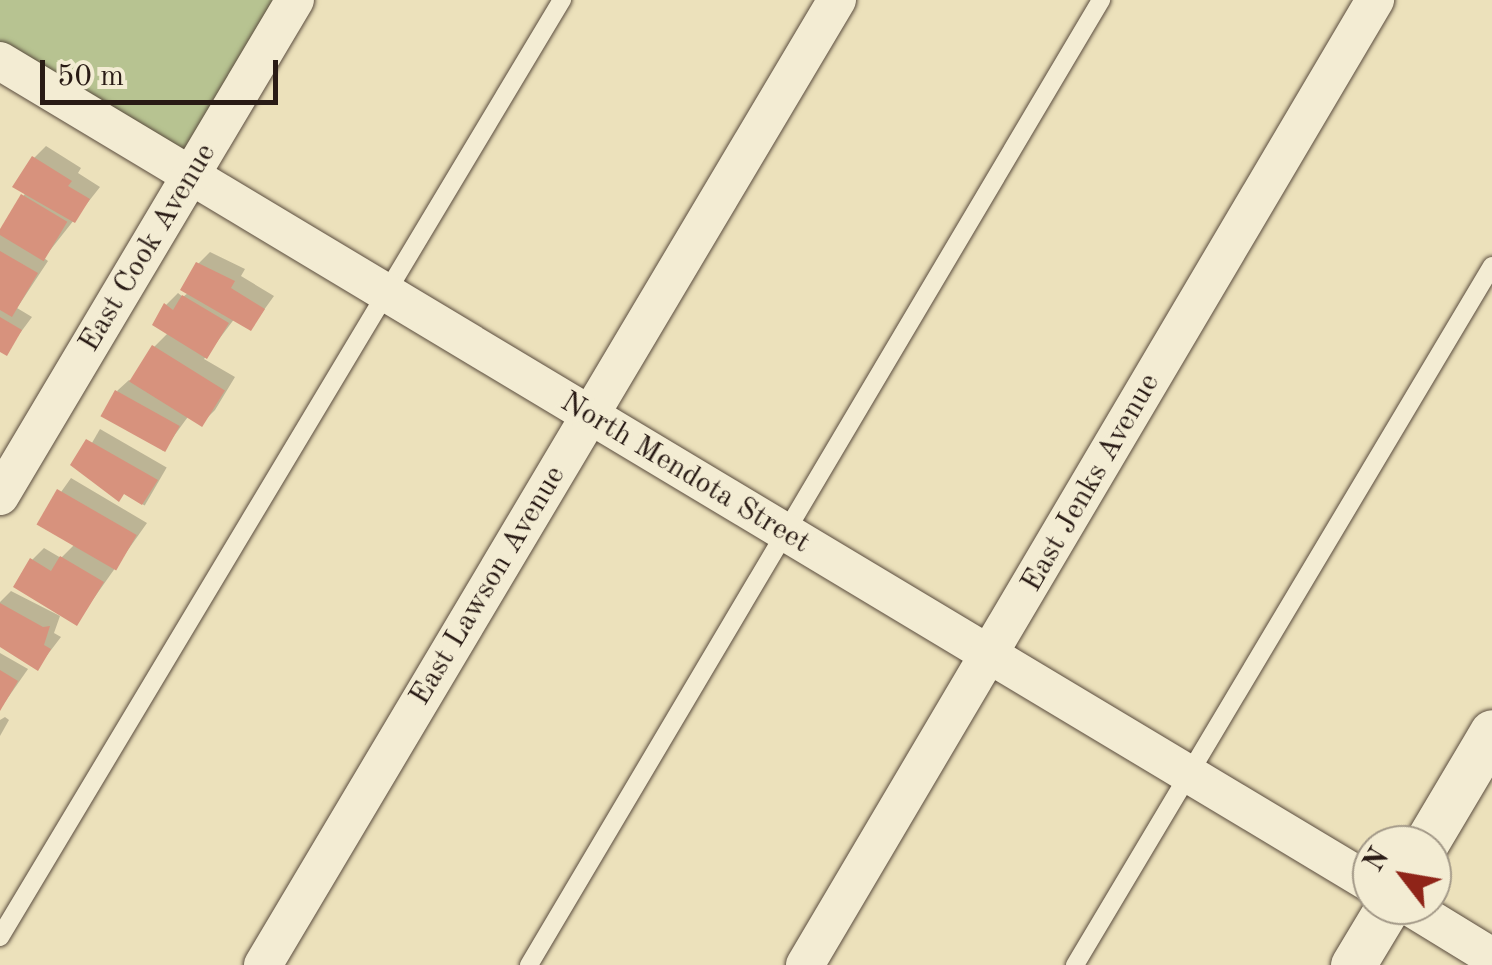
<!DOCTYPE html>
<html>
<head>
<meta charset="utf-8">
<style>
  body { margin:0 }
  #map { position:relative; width:1492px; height:965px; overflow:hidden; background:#ece1bb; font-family:"Old Standard TT",serif }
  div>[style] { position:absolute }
  .green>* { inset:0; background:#b7c391 }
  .shadow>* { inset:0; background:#0003; transform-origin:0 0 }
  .building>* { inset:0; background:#d7927d; transform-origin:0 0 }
  .roads { filter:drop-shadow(0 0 2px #5a4c3e) drop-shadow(0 0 2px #5a4c3e) }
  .service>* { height:18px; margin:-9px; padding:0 9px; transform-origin:9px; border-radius:9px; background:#f3ecd3 }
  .minor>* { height:38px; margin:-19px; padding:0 19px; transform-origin:19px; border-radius:19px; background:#f3ecd3 }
  .tertiary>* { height:45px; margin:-22.5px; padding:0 22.5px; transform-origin:22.5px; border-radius:22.5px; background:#f3ecd3 }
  span { translate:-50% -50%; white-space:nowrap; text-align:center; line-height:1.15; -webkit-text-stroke:8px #f3ecd3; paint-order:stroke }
  .street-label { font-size:30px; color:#291b15 }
  .north { position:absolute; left:1352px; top:825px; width:100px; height:100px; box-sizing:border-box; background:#f3ecd3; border:2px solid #a29887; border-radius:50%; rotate:301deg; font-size:28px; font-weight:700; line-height:40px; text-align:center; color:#291b15 }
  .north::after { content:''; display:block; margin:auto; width:35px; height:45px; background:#8f2418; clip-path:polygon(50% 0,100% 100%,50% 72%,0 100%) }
  .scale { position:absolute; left:40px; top:60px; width:238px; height:45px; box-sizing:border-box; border:5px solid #291b15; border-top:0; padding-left:12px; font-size:30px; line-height:35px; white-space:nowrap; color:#291b15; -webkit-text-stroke:8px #f3ecd3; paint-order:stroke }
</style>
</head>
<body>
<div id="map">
  <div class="green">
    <i style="clip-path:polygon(0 0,295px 0,191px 176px,0 59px)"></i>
  </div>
  <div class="shadow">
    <i style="clip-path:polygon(46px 146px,81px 168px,78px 173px,100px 187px,44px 258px,48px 261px,17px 308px,32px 317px,6px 352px,0 349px,0 232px,26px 192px,34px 158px)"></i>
    <i style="clip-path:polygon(210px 252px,245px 269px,241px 276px,274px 296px,251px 328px,235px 318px,204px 359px,235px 377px,215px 410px,203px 422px,190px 414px,163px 451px,117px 391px,129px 380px,134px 382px,154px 347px,169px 332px,166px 305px,178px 293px,183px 297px,189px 292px,198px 264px)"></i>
    <i style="left:100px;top:429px;width:77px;height:44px;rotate:30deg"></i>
    <i style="clip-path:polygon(71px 478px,147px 523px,77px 622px,32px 560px,44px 548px,61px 558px,74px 545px,39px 523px)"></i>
    <i style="clip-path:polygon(11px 591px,60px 616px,54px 633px,61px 637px,38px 667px,0 644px,0 602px)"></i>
    <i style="clip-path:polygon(0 653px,28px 669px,0 709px)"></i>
    <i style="clip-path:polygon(5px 717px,9px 720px,0 736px,0 720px)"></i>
  </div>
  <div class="building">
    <i style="clip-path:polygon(32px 156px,72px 181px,68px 186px,90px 199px,75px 223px,12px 187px)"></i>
    <i style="left:21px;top:194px;width:54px;height:46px;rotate:31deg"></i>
    <i style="clip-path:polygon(0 251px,38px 273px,12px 317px,0 310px)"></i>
    <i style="clip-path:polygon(196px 262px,235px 281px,231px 288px,265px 309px,251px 331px,180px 290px)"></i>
    <i style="clip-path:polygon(182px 295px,229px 323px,207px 359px,152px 325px,164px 303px,173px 310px)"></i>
    <i style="clip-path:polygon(0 317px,22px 330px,7px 356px,0 352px)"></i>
    <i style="left:152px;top:345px;width:86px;height:43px;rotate:32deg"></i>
    <i style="left:115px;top:390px;width:74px;height:30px;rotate:29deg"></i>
    <i style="clip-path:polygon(86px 439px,158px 480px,142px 505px,124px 494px,119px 502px,70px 465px)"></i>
    <i style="left:57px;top:489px;width:92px;height:41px;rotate:30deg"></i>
    <i style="clip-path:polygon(60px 556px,104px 582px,77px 626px,13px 587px,30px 558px,51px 571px)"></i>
    <i style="clip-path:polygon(0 603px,43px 627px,50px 626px,44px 645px,51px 649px,38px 671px,0 647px)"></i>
    <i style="clip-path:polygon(0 670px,18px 681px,0 711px)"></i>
  </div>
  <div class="roads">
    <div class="service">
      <i style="left:0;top:937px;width:1093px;rotate:-59.05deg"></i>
      <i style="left:529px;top:965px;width:1122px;rotate:-59.34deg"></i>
      <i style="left:1075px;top:965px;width:814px;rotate:-59.18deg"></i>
    </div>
    <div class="minor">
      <i style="left:0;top:61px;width:1600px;rotate:30.96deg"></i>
      <i style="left:0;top:496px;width:577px;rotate:-59.26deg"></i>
      <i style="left:1407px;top:905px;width:100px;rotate:31.5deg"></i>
      <i style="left:263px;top:965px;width:1123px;rotate:-59.26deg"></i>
      <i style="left:805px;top:965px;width:1121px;rotate:-59.43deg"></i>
    </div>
    <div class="tertiary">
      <i style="left:1425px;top:845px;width:131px;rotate:-59.3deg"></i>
      <i style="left:1353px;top:965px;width:70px;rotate:-59deg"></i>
    </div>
  </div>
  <div class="street-label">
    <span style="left:148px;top:248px;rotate:-59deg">East Cook Avenue</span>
    <span style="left:685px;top:473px;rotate:31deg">North Mendota Street</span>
    <span style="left:1091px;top:483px;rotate:-60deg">East Jenks Avenue</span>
    <span style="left:488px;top:586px;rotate:-59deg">East Lawson Avenue</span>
  </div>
  <div class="north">N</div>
  <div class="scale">50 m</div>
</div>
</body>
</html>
